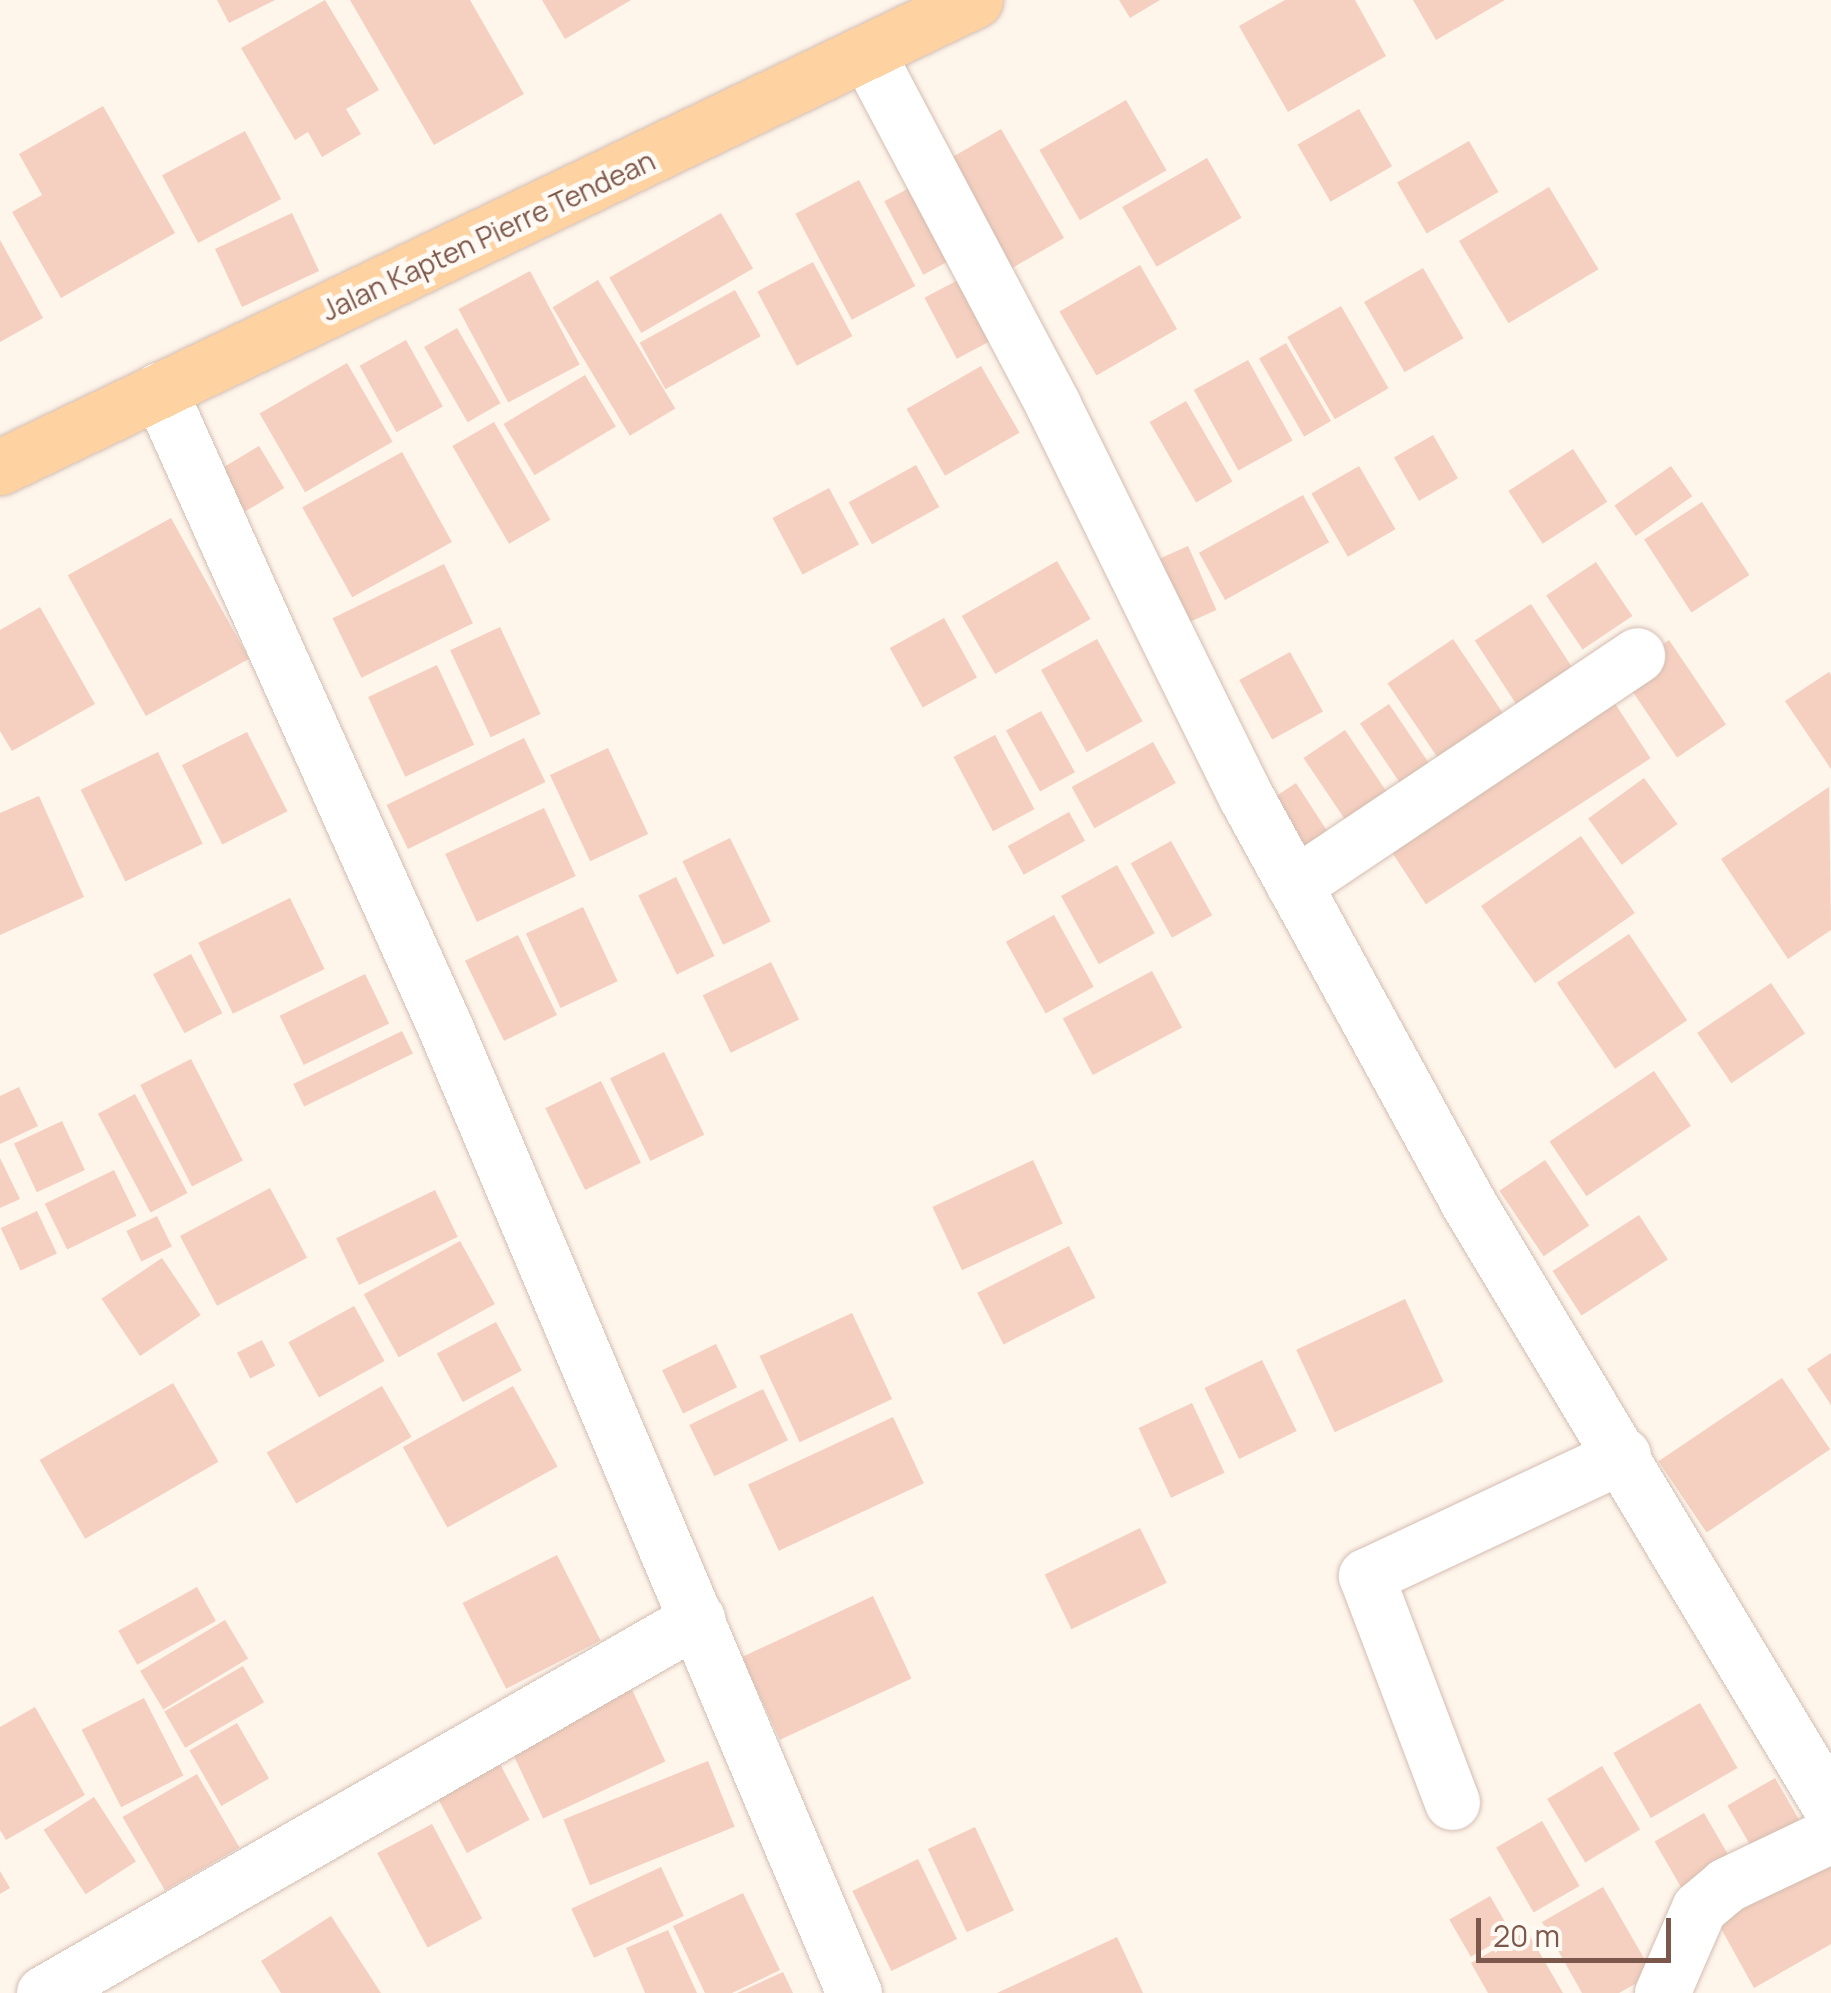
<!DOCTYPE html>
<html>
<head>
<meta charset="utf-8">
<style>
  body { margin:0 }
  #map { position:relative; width:1831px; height:1993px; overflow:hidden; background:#fef5eb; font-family:Manrope,sans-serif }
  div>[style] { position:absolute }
  .building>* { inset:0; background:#f5d0c0; transform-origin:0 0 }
  .roads { filter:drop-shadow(0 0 2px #d4bdb1) drop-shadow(0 0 2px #d4bdb1) }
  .minor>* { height:55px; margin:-27.5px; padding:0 27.5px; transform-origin:27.5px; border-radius:27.5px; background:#fff }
  .major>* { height:55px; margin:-27.5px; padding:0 27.5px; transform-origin:27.5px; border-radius:27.5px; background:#ffd3a1 }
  span { translate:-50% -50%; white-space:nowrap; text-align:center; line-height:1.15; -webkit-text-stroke:10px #fff9f3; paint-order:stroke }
  .street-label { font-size:28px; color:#7c574b }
  .scale { position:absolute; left:1476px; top:1918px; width:195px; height:45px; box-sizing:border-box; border:5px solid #7c574b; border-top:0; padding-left:12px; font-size:30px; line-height:35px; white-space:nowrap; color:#7c574b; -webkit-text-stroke:8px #fff9f3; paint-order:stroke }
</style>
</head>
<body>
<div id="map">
  <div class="building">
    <i style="clip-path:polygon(217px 0,275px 0,229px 23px)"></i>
    <i style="clip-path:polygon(325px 0,379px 90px,346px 109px,361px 134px,322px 157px,308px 132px,295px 140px,241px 48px)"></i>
    <i style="clip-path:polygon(350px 0,470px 0,524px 94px,434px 145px)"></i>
    <i style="clip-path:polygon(542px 0,631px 0,565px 39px)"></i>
    <i style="clip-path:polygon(1119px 0,1160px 0,1130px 18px)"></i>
    <i style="clip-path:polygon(1285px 0,1355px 0,1386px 56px,1288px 112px,1239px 26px)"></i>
    <i style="clip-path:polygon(1413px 0,1505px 0,1436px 40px)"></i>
    <i style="left:1126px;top:100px;width:81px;height:100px;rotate:60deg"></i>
    <i style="clip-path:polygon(103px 106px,175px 233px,61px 298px,12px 212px,42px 195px,19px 154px)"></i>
    <i style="left:1359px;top:109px;width:66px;height:71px;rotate:60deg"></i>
    <i style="left:1001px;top:129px;width:126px;height:62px;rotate:60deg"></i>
    <i style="left:245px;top:131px;width:77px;height:94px;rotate:62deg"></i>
    <i style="left:1469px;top:141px;width:59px;height:83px;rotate:60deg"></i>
    <i style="left:1207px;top:158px;width:69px;height:98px;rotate:60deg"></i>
    <i style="left:859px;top:180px;width:120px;height:72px;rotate:62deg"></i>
    <i style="left:917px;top:184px;width:83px;height:37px;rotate:62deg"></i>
    <i style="left:1549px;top:187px;width:96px;height:105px;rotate:59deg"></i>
    <i style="left:292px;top:213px;width:64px;height:85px;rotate:65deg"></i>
    <i style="left:721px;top:213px;width:64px;height:129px;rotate:60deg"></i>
    <i style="clip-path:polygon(0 240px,43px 318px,0 342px)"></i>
    <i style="left:813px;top:262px;width:84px;height:63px;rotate:62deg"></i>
    <i style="left:1140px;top:265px;width:74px;height:93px;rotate:60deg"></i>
    <i style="left:1423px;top:268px;width:81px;height:68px;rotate:60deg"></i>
    <i style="left:530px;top:271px;width:106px;height:81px;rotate:62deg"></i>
    <i style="left:598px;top:280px;width:150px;height:53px;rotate:59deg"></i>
    <i style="left:958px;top:280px;width:69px;height:38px;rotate:62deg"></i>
    <i style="left:735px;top:290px;width:53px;height:109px;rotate:61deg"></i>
    <i style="left:1341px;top:306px;width:95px;height:62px;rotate:60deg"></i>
    <i style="left:457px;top:328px;width:87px;height:38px;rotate:60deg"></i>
    <i style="left:406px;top:340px;width:76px;height:53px;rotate:61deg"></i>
    <i style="left:1286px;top:343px;width:90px;height:31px;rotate:60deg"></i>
    <i style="left:1248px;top:360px;width:92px;height:62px;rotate:61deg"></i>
    <i style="left:347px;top:363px;width:91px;height:101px;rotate:60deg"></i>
    <i style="left:981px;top:366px;width:77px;height:86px;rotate:60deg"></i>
    <i style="left:585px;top:375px;width:60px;height:95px;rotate:59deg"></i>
    <i style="left:1186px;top:401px;width:93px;height:42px;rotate:60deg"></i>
    <i style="left:494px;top:422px;width:113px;height:48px;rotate:60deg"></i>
    <i style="left:1433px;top:435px;width:50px;height:45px;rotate:60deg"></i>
    <i style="left:259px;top:446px;width:49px;height:50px;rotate:59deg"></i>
    <i style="left:1573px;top:449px;width:63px;height:77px;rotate:57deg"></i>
    <i style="left:402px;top:452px;width:103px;height:114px;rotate:61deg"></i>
    <i style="left:916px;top:465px;width:48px;height:77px;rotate:61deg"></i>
    <i style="left:1359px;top:466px;width:73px;height:55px;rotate:60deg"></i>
    <i style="left:1671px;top:466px;width:37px;height:69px;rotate:55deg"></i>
    <i style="left:829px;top:488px;width:64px;height:64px;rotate:62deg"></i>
    <i style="left:1303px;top:495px;width:54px;height:119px;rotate:61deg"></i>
    <i style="left:1702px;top:502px;width:87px;height:69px;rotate:57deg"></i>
    <i style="left:171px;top:518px;width:161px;height:118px;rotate:61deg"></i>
    <i style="left:1188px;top:546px;width:70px;height:45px;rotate:66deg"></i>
    <i style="left:1057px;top:561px;width:67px;height:110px;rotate:60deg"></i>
    <i style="left:1596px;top:562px;width:65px;height:60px;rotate:56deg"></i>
    <i style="left:444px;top:564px;width:66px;height:124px;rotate:64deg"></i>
    <i style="left:1531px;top:604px;width:86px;height:67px;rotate:57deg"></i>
    <i style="clip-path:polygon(40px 607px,95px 704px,12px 751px,0 731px,0 630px)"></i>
    <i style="left:944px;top:618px;width:68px;height:62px;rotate:61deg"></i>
    <i style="left:500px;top:627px;width:96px;height:55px;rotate:65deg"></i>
    <i style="left:1097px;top:639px;width:94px;height:64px;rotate:61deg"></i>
    <i style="left:1453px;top:639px;width:100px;height:79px;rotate:56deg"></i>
    <i style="left:1669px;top:640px;width:102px;height:59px;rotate:56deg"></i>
    <i style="left:1290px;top:652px;width:68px;height:58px;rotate:61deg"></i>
    <i style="left:437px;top:665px;width:88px;height:76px;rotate:65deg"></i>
    <i style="clip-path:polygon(1829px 672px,1831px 675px,1831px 769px,1785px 701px)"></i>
    <i style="left:1601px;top:682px;width:91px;height:268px;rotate:57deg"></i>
    <i style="left:1389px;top:704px;width:75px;height:35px;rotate:56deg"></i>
    <i style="left:1041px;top:711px;width:70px;height:40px;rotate:61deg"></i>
    <i style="left:1345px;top:730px;width:88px;height:50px;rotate:56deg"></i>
    <i style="left:247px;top:732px;width:89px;height:73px;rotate:63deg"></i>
    <i style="left:995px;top:735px;width:84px;height:47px;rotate:62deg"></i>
    <i style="left:524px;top:738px;width:49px;height:153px;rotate:64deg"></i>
    <i style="left:1153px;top:742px;width:47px;height:93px;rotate:61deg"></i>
    <i style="left:608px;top:748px;width:95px;height:64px;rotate:65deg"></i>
    <i style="left:158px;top:752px;width:102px;height:86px;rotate:64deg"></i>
    <i style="left:1644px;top:778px;width:57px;height:69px;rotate:54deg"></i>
    <i style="left:1296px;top:783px;width:67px;height:36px;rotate:57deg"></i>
    <i style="clip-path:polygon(1829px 787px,1831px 930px,1788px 959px,1721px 859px)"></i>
    <i style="clip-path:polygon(39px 796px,84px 897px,0 935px,0 813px)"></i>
    <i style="left:544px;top:808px;width:75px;height:109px;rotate:65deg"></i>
    <i style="left:1069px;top:812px;width:33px;height:70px;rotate:61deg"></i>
    <i style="left:1581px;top:836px;width:94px;height:122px;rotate:55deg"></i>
    <i style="left:730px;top:838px;width:93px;height:53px;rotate:64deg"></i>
    <i style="left:1171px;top:841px;width:85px;height:46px;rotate:61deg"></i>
    <i style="left:1117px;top:865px;width:78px;height:64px;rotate:61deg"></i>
    <i style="left:676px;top:877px;width:88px;height:42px;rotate:64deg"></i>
    <i style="left:290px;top:898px;width:79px;height:102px;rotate:64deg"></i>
    <i style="left:583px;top:907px;width:82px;height:63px;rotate:65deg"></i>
    <i style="left:1054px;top:915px;width:82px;height:55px;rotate:61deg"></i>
    <i style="left:1629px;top:934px;width:104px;height:87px;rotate:56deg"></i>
    <i style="left:518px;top:935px;width:89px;height:59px;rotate:64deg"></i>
    <i style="left:191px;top:954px;width:67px;height:43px;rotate:62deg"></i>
    <i style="left:771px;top:962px;width:64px;height:76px;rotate:64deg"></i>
    <i style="left:1152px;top:971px;width:64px;height:101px;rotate:62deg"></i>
    <i style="left:365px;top:974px;width:55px;height:95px;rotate:64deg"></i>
    <i style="left:1771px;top:983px;width:61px;height:89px;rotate:56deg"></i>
    <i style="left:402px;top:1031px;width:25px;height:121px;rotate:64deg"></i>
    <i style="left:664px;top:1052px;width:92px;height:60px;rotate:64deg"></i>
    <i style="left:191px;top:1059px;width:114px;height:57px;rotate:63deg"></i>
    <i style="left:1654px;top:1071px;width:66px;height:126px;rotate:56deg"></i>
    <i style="left:601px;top:1081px;width:91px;height:62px;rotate:64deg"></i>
    <i style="clip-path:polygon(19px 1087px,38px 1126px,0 1144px,0 1096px)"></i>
    <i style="left:135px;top:1094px;width:112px;height:42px;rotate:62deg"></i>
    <i style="left:62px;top:1121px;width:54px;height:53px;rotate:65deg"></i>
    <i style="clip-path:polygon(0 1158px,20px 1199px,0 1208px)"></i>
    <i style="left:1033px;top:1160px;width:70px;height:111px;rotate:65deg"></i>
    <i style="left:1545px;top:1160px;width:79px;height:55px;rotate:56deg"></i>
    <i style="left:114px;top:1170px;width:51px;height:77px;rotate:64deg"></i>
    <i style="left:270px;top:1188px;width:79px;height:102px;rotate:62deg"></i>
    <i style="left:435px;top:1190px;width:52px;height:110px;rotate:64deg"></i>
    <i style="left:37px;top:1211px;width:47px;height:40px;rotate:65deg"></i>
    <i style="left:1639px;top:1215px;width:53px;height:103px;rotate:57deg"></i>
    <i style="left:157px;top:1216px;width:34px;height:34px;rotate:64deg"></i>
    <i style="left:460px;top:1241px;width:72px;height:110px;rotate:61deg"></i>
    <i style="left:1069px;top:1246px;width:58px;height:103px;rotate:63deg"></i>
    <i style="left:162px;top:1258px;width:69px;height:73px;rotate:56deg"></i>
    <i style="left:1405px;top:1299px;width:91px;height:120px;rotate:65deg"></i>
    <i style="left:354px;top:1306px;width:63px;height:75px;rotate:61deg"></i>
    <i style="left:852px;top:1313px;width:95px;height:102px;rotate:65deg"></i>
    <i style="left:496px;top:1322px;width:55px;height:67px;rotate:62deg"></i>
    <i style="left:262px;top:1340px;width:29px;height:28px;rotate:63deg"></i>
    <i style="left:716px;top:1344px;width:48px;height:60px;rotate:64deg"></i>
    <i style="clip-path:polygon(1831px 1353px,1831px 1405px,1807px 1369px)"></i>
    <i style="left:1262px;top:1360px;width:79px;height:64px;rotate:64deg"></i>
    <i style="left:1782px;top:1378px;width:86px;height:149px;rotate:56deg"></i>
    <i style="left:173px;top:1383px;width:91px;height:154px;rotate:60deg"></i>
    <i style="left:382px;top:1386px;width:59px;height:133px;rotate:60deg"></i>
    <i style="left:513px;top:1386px;width:92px;height:126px;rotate:61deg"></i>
    <i style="left:763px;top:1389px;width:57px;height:82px;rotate:64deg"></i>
    <i style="left:1192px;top:1403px;width:77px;height:59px;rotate:65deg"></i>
    <i style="left:893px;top:1417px;width:73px;height:160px;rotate:65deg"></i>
    <i style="left:1140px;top:1528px;width:61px;height:106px;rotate:64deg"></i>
    <i style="left:557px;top:1555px;width:96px;height:106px;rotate:63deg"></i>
    <i style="left:197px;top:1587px;width:39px;height:90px;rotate:61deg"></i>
    <i style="left:873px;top:1596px;width:91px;height:145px;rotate:65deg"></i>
    <i style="left:225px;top:1620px;width:45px;height:99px;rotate:59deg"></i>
    <i style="left:243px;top:1666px;width:42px;height:91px;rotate:60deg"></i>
    <i style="left:627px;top:1679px;width:91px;height:135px;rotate:65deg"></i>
    <i style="left:144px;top:1698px;width:87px;height:70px;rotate:63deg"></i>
    <i style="left:1700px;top:1703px;width:75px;height:100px;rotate:60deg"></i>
    <i style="clip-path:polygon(35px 1707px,85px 1795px,6px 1840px,0 1830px,0 1727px)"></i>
    <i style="left:237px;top:1723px;width:64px;height:55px;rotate:60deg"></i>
    <i style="left:492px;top:1749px;width:80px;height:71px;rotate:62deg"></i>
    <i style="left:708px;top:1761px;width:71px;height:156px;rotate:68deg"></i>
    <i style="left:1602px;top:1766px;width:74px;height:64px;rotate:59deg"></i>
    <i style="left:197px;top:1774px;width:85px;height:86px;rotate:60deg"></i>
    <i style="left:1775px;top:1778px;width:62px;height:55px;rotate:60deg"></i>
    <i style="left:94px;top:1797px;width:77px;height:60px;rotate:57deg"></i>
    <i style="left:1704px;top:1813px;width:69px;height:57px;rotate:60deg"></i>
    <i style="left:1542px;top:1821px;width:75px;height:53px;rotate:60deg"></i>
    <i style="left:432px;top:1824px;width:107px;height:62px;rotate:62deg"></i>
    <i style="left:975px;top:1827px;width:92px;height:52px;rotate:65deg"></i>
    <i style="left:918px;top:1859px;width:89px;height:73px;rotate:64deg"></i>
    <i style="clip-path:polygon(1831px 1860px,1831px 1944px,1754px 1988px,1718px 1923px)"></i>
    <i style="left:661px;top:1867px;width:54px;height:99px;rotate:65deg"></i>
    <i style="clip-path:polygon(0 1871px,10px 1888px,0 1894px)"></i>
    <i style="clip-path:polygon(1603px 1887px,1653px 1974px,1619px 1993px,1582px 1993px,1542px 1922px)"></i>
    <i style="clip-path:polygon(743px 1893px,780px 1970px,732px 1993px,705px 1993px,673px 1926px)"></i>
    <i style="left:1490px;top:1896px;width:43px;height:47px;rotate:60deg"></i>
    <i style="clip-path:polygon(331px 1916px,381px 1993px,281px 1993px,261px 1961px)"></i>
    <i style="clip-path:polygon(668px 1930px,697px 1993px,645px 1993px,626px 1948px)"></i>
    <i style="clip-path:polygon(1527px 1931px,1563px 1993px,1488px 1993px,1471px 1963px)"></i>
    <i style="clip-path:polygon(1117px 1937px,1143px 1993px,997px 1993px)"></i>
    <i style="clip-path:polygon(783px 1972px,793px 1993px,737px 1993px)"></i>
  </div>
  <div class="roads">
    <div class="minor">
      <i style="left:868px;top:55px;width:396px;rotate:62.1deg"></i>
      <i style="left:1053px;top:405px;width:435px;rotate:63.8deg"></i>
      <i style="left:1245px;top:795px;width:463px;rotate:61.3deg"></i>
      <i style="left:1467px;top:1201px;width:708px;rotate:59.05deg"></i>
      <i style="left:159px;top:390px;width:698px;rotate:65.82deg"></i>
      <i style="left:445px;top:1027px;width:1049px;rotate:67.05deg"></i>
      <i style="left:1294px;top:885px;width:413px;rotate:-33.8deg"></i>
      <i style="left:1452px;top:1802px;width:242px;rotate:-110.8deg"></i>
      <i style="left:1366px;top:1576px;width:284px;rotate:-25.2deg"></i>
      <i style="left:44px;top:1993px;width:753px;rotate:-29.8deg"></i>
      <i style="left:1662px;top:1993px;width:93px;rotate:-66.5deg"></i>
      <i style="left:1699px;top:1908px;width:35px;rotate:-40deg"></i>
      <i style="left:1726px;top:1885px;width:116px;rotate:-25.5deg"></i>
    </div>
    <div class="major">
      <i style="left:0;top:467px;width:1081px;rotate:-25.59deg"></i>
    </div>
  </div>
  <div class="street-label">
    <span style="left:488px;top:235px;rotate:-25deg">Jalan Kapten Pierre Tendean</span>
  </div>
  <div class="scale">20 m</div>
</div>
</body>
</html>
